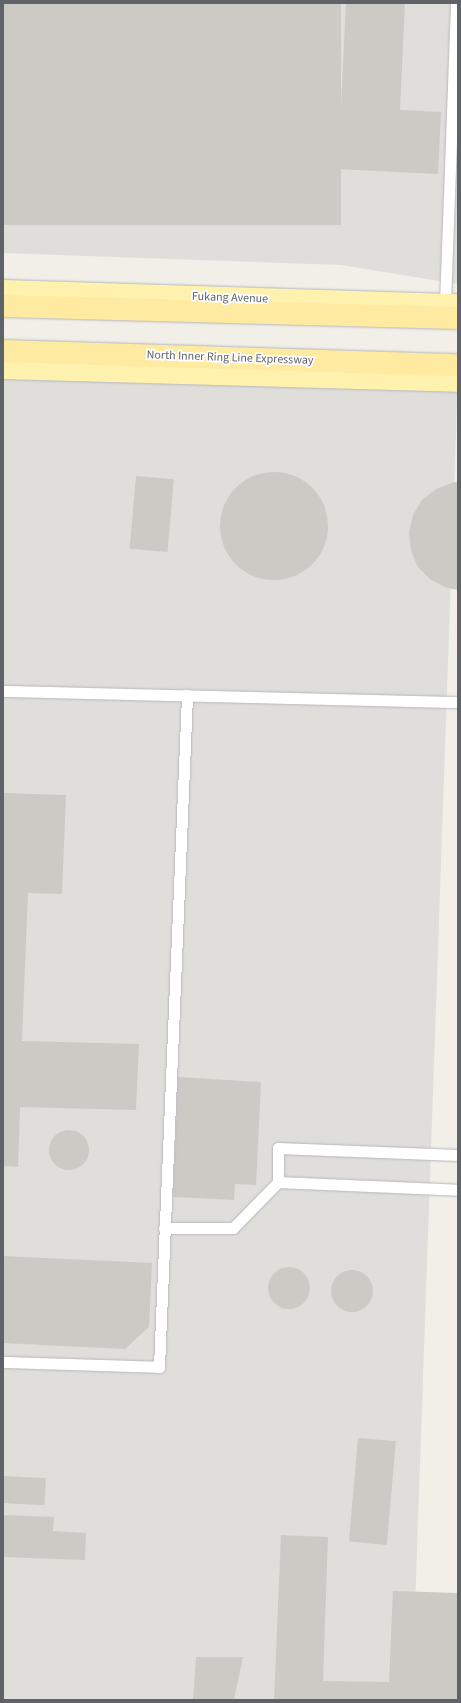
<!DOCTYPE html>
<html>
<head>
<meta charset="utf-8">
<style>
  body { margin:0 }
  #map { position:relative; width:461px; height:1703px; overflow:hidden; background:#f1efe8; font-family:"Source Sans 3",sans-serif }
  div>[style] { position:absolute }
  .industrial>* { inset:0; background:#e0deda; transform-origin:0 0 }
  .building>* { inset:0; background:#cccac5; transform-origin:0 0 }
  .round { border-radius:50% }
  .roads { filter:drop-shadow(0 0 1px #b5b8bc) drop-shadow(0 0 1px #b5b8bc) }
  .service>* { height:11px; margin:-5.5px; padding:0 5.5px; transform-origin:5.5px; border-radius:5.5px; background:#fff }
  .primary>* { height:22px; margin:-11px; padding:0 11px; transform-origin:11px; border-radius:11px; background:#fff2af }
  .trunk>* { height:22px; margin:-11px; padding:0 11px; transform-origin:11px; border-radius:11px; background:#feeaa1 }
  span { translate:-50% -50%; white-space:nowrap; text-align:center; line-height:1.15; -webkit-text-stroke:3.5px #fff; paint-order:stroke }
  .street-label { font-size:12px; color:#5f6368 }
  .frame { position:absolute; inset:0; border:4px solid #5f6368; pointer-events:none }
</style>
</head>
<body>
<div id="map">
  <div class="industrial">
    <i style="clip-path:polygon(3px 3px,458px 3px,458px 284px,341px 265px,3px 253px)"></i>
    <i style="left:3px;top:368px;width:455px;height:1332px;rotate:2deg"></i>
  </div>
  <div class="building">
    <i style="left:3px;top:3px;width:338px;height:222px"></i>
    <i style="clip-path:polygon(346px 3px,405px 3px,400px 110px,441px 112px,438px 174px,338px 169px)"></i>
    <i class="round" style="left:220px;top:472px;width:108px;height:108px"></i>
    <i style="left:136px;top:476px;width:38px;height:73px;rotate:5deg"></i>
    <i style="clip-path:polygon(454px 482px,458px 482px,458px 590px,447px 588px,431px 580px,418px 567px,411px 551px,409px 533px,413px 515px,422px 500px,436px 489px)"></i>
    <i style="clip-path:polygon(3px 793px,66px 795px,62px 894px,28px 893px,22px 1041px,139px 1044px,136px 1110px,20px 1107px,18px 1167px,3px 1166px)"></i>
    <i style="clip-path:polygon(178px 1077px,261px 1082px,256px 1185px,235px 1184px,234px 1200px,173px 1197px)"></i>
    <i class="round" style="left:49px;top:1130px;width:40px;height:40px"></i>
    <i style="clip-path:polygon(3px 1256px,152px 1263px,149px 1327px,125px 1349px,3px 1343px)"></i>
    <i class="round" style="left:268px;top:1267px;width:42px;height:42px"></i>
    <i class="round" style="left:331px;top:1270px;width:42px;height:42px"></i>
    <i style="left:358px;top:1438px;width:38px;height:104px;rotate:5deg"></i>
    <i style="left:3px;top:1476px;width:43px;height:27px;rotate:3deg"></i>
    <i style="clip-path:polygon(3px 1515px,54px 1517px,53px 1531px,86px 1533px,85px 1560px,3px 1557px)"></i>
    <i style="clip-path:polygon(281px 1535px,328px 1537px,323px 1681px,389px 1682px,393px 1591px,458px 1593px,458px 1700px,274px 1700px)"></i>
    <i style="clip-path:polygon(196px 1657px,243px 1657px,234px 1700px,193px 1700px)"></i>
  </div>
  <div class="roads">
    <div class="service">
      <i style="left:445px;top:304px;width:301px;rotate:-87.9deg"></i>
      <i style="left:3px;top:691px;width:455px;rotate:1.4deg"></i>
      <i style="left:278px;top:1182px;width:34px;rotate:-90deg"></i>
      <i style="left:278px;top:1148px;width:180px;rotate:2.2deg"></i>
      <i style="left:164px;top:1228px;width:69px"></i>
      <i style="left:233px;top:1228px;width:64px;rotate:-45.6deg"></i>
      <i style="left:278px;top:1182px;width:180px;rotate:2.5deg"></i>
      <i style="left:3px;top:1362px;width:156px;rotate:1.8deg"></i>
      <i style="left:159px;top:1367px;width:673px;rotate:-87.61deg"></i>
    </div>
    <div class="primary">
      <i style="left:3px;top:291px;width:455px;rotate:1.8deg"></i>
      <i style="left:3px;top:368px;width:455px;rotate:1.6deg"></i>
    </div>
    <div class="trunk">
      <i style="left:3px;top:306px;width:455px;rotate:1.5deg"></i>
      <i style="left:3px;top:351px;width:455px;rotate:1.8deg"></i>
    </div>
  </div>
  <div class="street-label">
    <span style="left:230px;top:298px;rotate:2deg">Fukang Avenue</span>
    <span style="left:230px;top:358px;rotate:2deg">North Inner Ring Line Expressway</span>
  </div>
  <div class="frame"></div>
</div>
</body>
</html>
